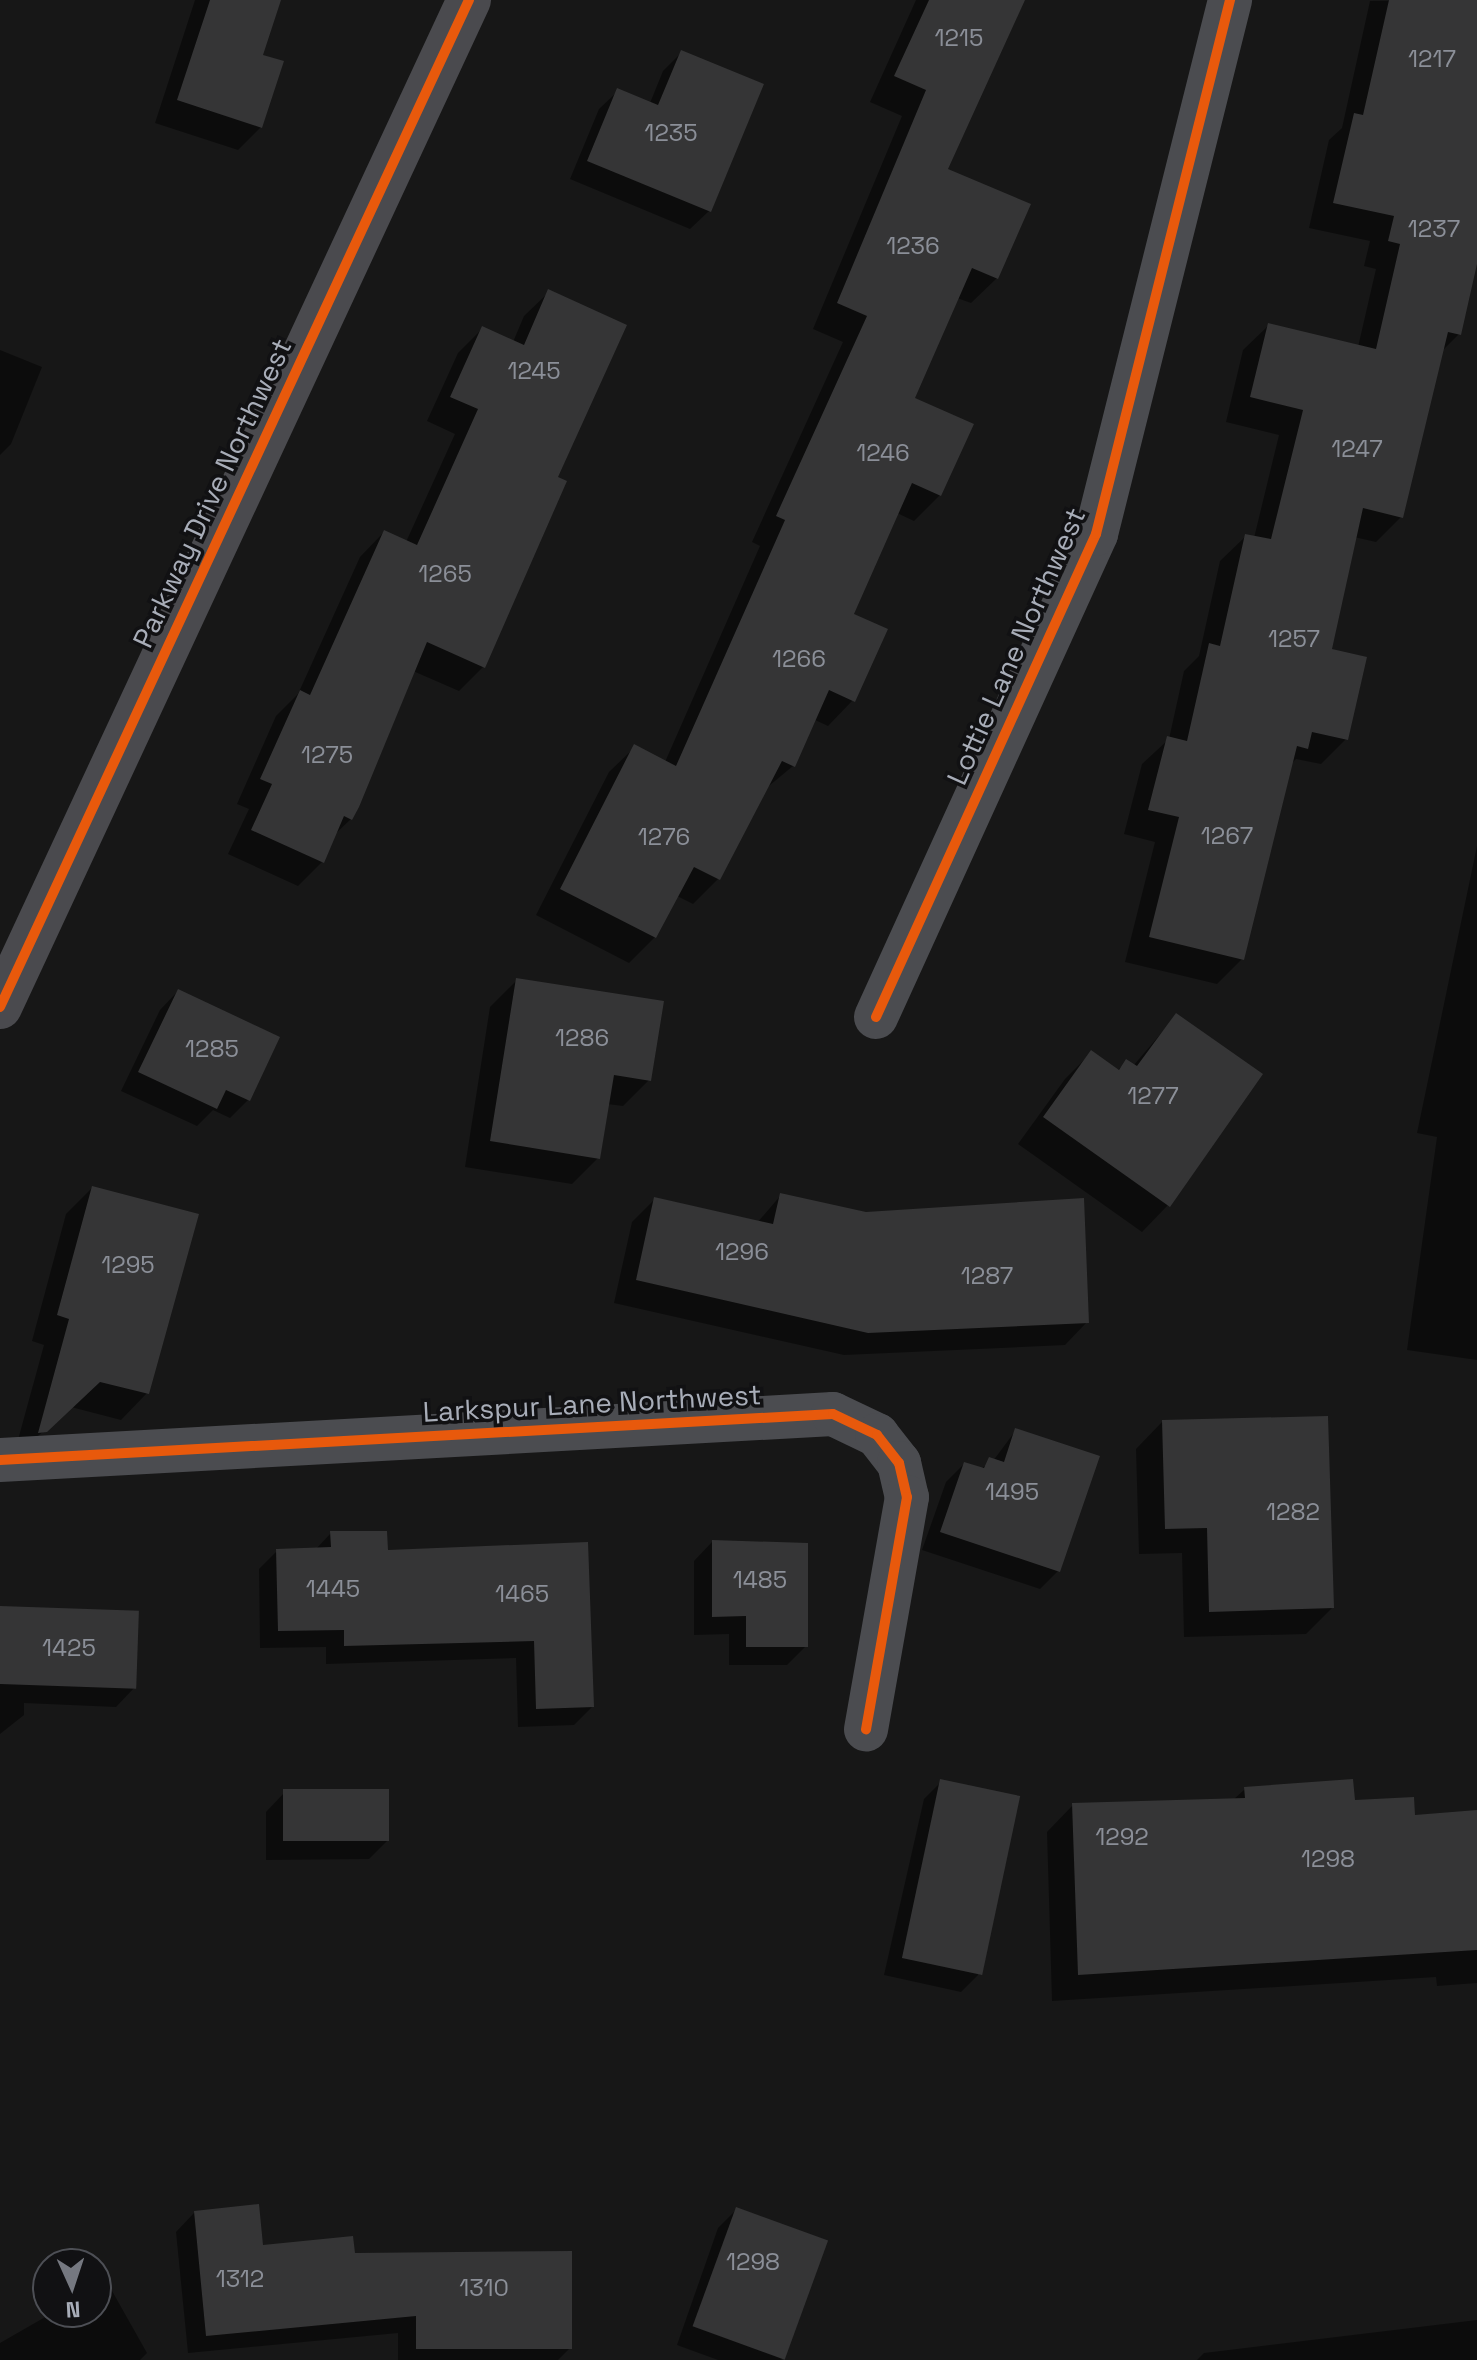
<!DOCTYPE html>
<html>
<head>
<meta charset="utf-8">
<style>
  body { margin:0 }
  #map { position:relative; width:1477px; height:2360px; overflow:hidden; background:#171717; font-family:"Space Grotesk",sans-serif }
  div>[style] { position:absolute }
  .shadow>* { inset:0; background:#0007 }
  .building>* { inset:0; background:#353536; transform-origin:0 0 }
  .street>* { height:44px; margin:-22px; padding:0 22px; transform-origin:22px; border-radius:22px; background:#4b4c50 }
  .secondary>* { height:44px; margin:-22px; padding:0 22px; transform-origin:22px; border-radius:22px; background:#4a4a4e }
  .cycleway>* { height:10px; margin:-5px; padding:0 5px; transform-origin:5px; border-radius:5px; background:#e8590c }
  span { translate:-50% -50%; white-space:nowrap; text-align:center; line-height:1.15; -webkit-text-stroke:7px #111113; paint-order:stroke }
  .number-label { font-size:24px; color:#8b8f98 }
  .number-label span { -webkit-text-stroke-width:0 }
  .street-label { font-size:28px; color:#a8adb8 }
  .north { position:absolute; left:32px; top:2248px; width:80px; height:80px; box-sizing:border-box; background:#111113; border:2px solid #4d4f55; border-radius:50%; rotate:177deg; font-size:22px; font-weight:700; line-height:32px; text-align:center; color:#a8adb8 }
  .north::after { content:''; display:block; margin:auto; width:28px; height:36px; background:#757880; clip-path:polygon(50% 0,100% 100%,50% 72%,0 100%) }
</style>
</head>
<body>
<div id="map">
  <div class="shadow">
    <i style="clip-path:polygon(195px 0,279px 0,260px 56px,261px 127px,238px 150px,155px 123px)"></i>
    <i style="clip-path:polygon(916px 0,1023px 0,945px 170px,997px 278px,971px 303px,957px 298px,913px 399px,940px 495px,914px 521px,897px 513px,851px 615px,853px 700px,828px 726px,813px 719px,793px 766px,764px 790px,719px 878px,693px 904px,677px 896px,655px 937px,629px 963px,536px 915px,609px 772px,635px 747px,665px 762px,760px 546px,752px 542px,843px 342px,813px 329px,902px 116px,870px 102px)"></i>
    <i style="clip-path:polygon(1477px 0,1477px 255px,1459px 334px,1442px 351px,1401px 517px,1376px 542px,1354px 537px,1329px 650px,1346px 739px,1321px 764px,1296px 759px,1291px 764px,1242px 959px,1217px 984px,1125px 962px,1155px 842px,1124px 834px,1142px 764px,1169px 739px,1184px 671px,1199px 656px,1220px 561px,1246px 536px,1254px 538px,1279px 435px,1226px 422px,1243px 350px,1269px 325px,1358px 347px,1376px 269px,1364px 266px,1370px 241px,1309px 228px,1329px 140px,1342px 128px,1370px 1px)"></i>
    <i style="clip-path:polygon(681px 53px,709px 211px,690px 229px,570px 179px,599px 109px,618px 91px,650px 103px,663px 71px)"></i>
    <i style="clip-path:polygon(549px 292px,555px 478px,483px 667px,459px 691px,413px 671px,351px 819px,333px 836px,322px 862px,298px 886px,228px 854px,249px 809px,237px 804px,276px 716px,298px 694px,360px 557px,384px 532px,406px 542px,455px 434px,427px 421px,458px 353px,482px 329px,513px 342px,524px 316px)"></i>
    <i style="clip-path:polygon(0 350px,42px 367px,11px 444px,0 455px)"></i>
    <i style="clip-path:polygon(1477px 846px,1477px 1360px,1407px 1350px,1437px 1137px,1417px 1133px)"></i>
    <i style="clip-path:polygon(517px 980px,649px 1080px,623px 1106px,607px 1104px,598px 1158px,572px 1184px,465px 1167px,490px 1007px)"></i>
    <i style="clip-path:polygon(178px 991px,248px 1100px,230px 1118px,213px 1110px,197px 1126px,121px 1091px,160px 1010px)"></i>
    <i style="clip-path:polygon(1176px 1016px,1168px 1205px,1142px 1232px,1018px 1144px,1065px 1079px,1091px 1053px,1117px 1071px,1126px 1062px,1133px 1066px)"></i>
    <i style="clip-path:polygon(92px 1188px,147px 1393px,121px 1420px,71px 1407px,13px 1458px,44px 1345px,32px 1341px,66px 1214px)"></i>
    <i style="clip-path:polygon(781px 1195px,1087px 1322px,1065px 1345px,844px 1355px,614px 1303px,632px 1222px,655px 1199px,757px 1223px)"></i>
    <i style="clip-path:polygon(1162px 1422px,1332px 1608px,1306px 1634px,1184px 1637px,1182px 1553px,1139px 1554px,1136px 1449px)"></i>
    <i style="clip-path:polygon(1016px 1430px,1058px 1571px,1040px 1589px,922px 1550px,946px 1482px,964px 1464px,980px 1469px,993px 1461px)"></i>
    <i style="clip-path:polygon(331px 1533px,386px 1552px,586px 1544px,592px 1707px,574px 1725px,518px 1727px,516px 1658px,326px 1664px,326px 1647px,260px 1648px,259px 1569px,277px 1551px,315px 1550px)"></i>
    <i style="clip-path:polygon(712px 1542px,806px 1646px,787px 1665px,729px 1665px,729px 1634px,694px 1635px,694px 1561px)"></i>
    <i style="clip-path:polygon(0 1608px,134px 1688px,116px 1707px,24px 1703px,24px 1715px,0 1734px)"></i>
    <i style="clip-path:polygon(941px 1782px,978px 1975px,961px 1992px,884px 1975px,924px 1799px)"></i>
    <i style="clip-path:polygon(1245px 1789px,1353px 1802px,1413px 1817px,1477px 1812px,1477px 1983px,1437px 1986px,1436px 1977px,1052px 2001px,1047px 1832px,1073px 1805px,1233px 1800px)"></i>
    <i style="clip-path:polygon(284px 1793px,387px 1841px,369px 1859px,266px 1860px,266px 1812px)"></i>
    <i style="clip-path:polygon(737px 2209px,783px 2358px,781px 2360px,718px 2360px,677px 2345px,718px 2228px)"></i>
    <i style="clip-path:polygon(194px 2213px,261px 2247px,353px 2255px,570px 2348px,558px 2360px,398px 2360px,398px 2333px,188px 2353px,176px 2232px)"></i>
    <i style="clip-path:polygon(107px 2282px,147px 2353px,140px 2360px,0 2360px,0 2343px,54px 2312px,96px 2312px,96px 2288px)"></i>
    <i style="clip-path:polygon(1477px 2320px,1477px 2360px,1197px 2360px,1204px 2353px)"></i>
  </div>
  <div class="building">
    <i style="clip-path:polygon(210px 0,281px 0,263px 55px,284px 61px,262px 128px,177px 100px)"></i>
    <i style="clip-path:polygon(929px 0,1025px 0,948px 169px,1031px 204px,998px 279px,972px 268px,915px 398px,974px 424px,941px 496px,912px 483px,854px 614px,888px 629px,855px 702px,829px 690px,795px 767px,782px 761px,720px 880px,694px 867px,656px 938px,560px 889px,634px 744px,676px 766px,785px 520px,776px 516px,867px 316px,837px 303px,926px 90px,894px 76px)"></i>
    <i style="clip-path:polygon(1389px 0,1477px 0,1477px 264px,1461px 335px,1448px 332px,1403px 518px,1363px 508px,1332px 649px,1367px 657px,1348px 740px,1312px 732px,1308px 749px,1297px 746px,1244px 960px,1149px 937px,1179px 817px,1148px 810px,1167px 736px,1187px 741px,1209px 643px,1220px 646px,1245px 534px,1271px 539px,1303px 410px,1250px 397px,1268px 323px,1376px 349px,1400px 244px,1388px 241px,1394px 216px,1333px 203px,1354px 113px,1363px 115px)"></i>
    <i style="clip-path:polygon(681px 50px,764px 84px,711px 212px,587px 161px,617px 88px,658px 105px)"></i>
    <i style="clip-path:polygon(548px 289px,627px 325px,558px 477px,567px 481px,485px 668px,427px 642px,359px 807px,352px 820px,344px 816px,324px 863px,251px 830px,272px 784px,260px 779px,300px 690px,310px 695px,384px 530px,417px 545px,478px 409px,450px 397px,482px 326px,524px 345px)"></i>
    <i style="clip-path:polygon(516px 978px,664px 1001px,651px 1081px,614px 1075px,600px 1159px,490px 1141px)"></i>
    <i style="clip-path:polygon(178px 989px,280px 1037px,250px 1101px,226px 1090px,217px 1109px,138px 1072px)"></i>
    <i style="clip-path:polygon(1176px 1013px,1263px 1074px,1170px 1207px,1043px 1117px,1091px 1050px,1119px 1070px,1126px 1059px,1137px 1066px)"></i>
    <i style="clip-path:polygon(92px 1186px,199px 1214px,149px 1394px,100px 1382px,47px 1432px,38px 1433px,69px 1319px,57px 1315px)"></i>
    <i style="clip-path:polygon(780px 1193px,866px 1212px,1084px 1198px,1089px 1323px,868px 1333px,636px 1280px,654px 1197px,773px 1224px)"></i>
    <i style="clip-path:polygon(1328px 1416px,1334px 1608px,1209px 1612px,1207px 1528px,1165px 1529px,1162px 1420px)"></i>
    <i style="clip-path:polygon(1015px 1428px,1100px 1456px,1060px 1572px,940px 1532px,964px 1462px,984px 1468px,989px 1457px,1004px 1462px)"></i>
    <i style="clip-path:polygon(330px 1531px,387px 1531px,388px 1550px,588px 1542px,594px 1707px,536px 1709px,534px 1641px,344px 1646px,344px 1630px,278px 1631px,276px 1549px,331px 1547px)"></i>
    <i style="clip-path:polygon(712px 1540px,808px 1543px,808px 1647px,746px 1647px,746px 1616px,712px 1617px)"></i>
    <i style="left:0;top:1606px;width:139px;height:78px;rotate:2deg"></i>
    <i style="left:940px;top:1779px;width:82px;height:183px;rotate:12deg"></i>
    <i style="clip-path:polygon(1353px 1779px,1355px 1800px,1414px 1797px,1415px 1815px,1477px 1810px,1477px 1950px,1078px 1975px,1072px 1803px,1245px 1798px,1244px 1787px)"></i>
    <i style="left:389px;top:1789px;width:52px;height:106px;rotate:90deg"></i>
    <i style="clip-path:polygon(259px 2204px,263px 2245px,353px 2236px,355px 2253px,572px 2251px,572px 2349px,416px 2349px,416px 2316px,206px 2336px,194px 2211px)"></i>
    <i style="left:736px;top:2207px;width:98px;height:127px;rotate:20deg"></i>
  </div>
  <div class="street">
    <i style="left:876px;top:1017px;width:531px;rotate:-65.51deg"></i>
    <i style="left:1096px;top:534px;width:551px;rotate:-75.91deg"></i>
    <i style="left:0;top:1460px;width:834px;rotate:-3.16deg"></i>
    <i style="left:833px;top:1414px;width:49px;rotate:25.5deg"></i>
    <i style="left:877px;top:1435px;width:36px;rotate:52deg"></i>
    <i style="left:899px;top:1463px;width:35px;rotate:77deg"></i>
    <i style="left:907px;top:1497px;width:236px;rotate:100deg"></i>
  </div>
  <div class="secondary">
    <i style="left:0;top:1007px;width:1111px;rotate:-65.03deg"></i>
  </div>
  <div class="cycleway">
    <i style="left:0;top:1007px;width:1111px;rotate:-65.03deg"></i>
    <i style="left:876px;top:1017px;width:531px;rotate:-65.51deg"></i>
    <i style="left:1096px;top:534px;width:551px;rotate:-75.91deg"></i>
    <i style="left:0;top:1460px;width:834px;rotate:-3.16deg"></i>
    <i style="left:833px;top:1414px;width:49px;rotate:25.5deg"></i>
    <i style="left:877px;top:1435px;width:36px;rotate:52deg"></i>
    <i style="left:899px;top:1463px;width:35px;rotate:77deg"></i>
    <i style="left:907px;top:1497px;width:236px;rotate:100deg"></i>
  </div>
  <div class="number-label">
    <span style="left:959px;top:38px">1215</span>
    <span style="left:1432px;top:59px">1217</span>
    <span style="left:671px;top:133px">1235</span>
    <span style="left:1434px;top:229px">1237</span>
    <span style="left:913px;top:246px">1236</span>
    <span style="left:534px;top:371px">1245</span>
    <span style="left:1357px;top:449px">1247</span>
    <span style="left:883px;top:453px">1246</span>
    <span style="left:445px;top:574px">1265</span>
    <span style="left:1294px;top:639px">1257</span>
    <span style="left:799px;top:659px">1266</span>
    <span style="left:327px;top:755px">1275</span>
    <span style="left:1227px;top:836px">1267</span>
    <span style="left:664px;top:837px">1276</span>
    <span style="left:582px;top:1038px">1286</span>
    <span style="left:212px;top:1049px">1285</span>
    <span style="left:1153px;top:1096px">1277</span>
    <span style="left:742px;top:1252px">1296</span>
    <span style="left:128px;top:1265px">1295</span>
    <span style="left:987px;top:1276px">1287</span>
    <span style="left:1012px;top:1492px">1495</span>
    <span style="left:1293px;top:1512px">1282</span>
    <span style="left:760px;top:1580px">1485</span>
    <span style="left:333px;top:1589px">1445</span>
    <span style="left:522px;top:1594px">1465</span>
    <span style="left:69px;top:1648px">1425</span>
    <span style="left:1122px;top:1837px">1292</span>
    <span style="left:1328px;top:1859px">1298</span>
    <span style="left:753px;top:2262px">1298</span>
    <span style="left:240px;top:2279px">1312</span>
    <span style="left:484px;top:2288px">1310</span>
  </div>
  <div class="street-label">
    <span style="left:212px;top:493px;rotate:-65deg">Parkway Drive Northwest</span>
    <span style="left:1016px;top:646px;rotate:-66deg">Lottie Lane Northwest</span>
    <span style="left:592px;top:1403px;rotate:-3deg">Larkspur Lane Northwest</span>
  </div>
  <div class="north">N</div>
</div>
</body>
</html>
